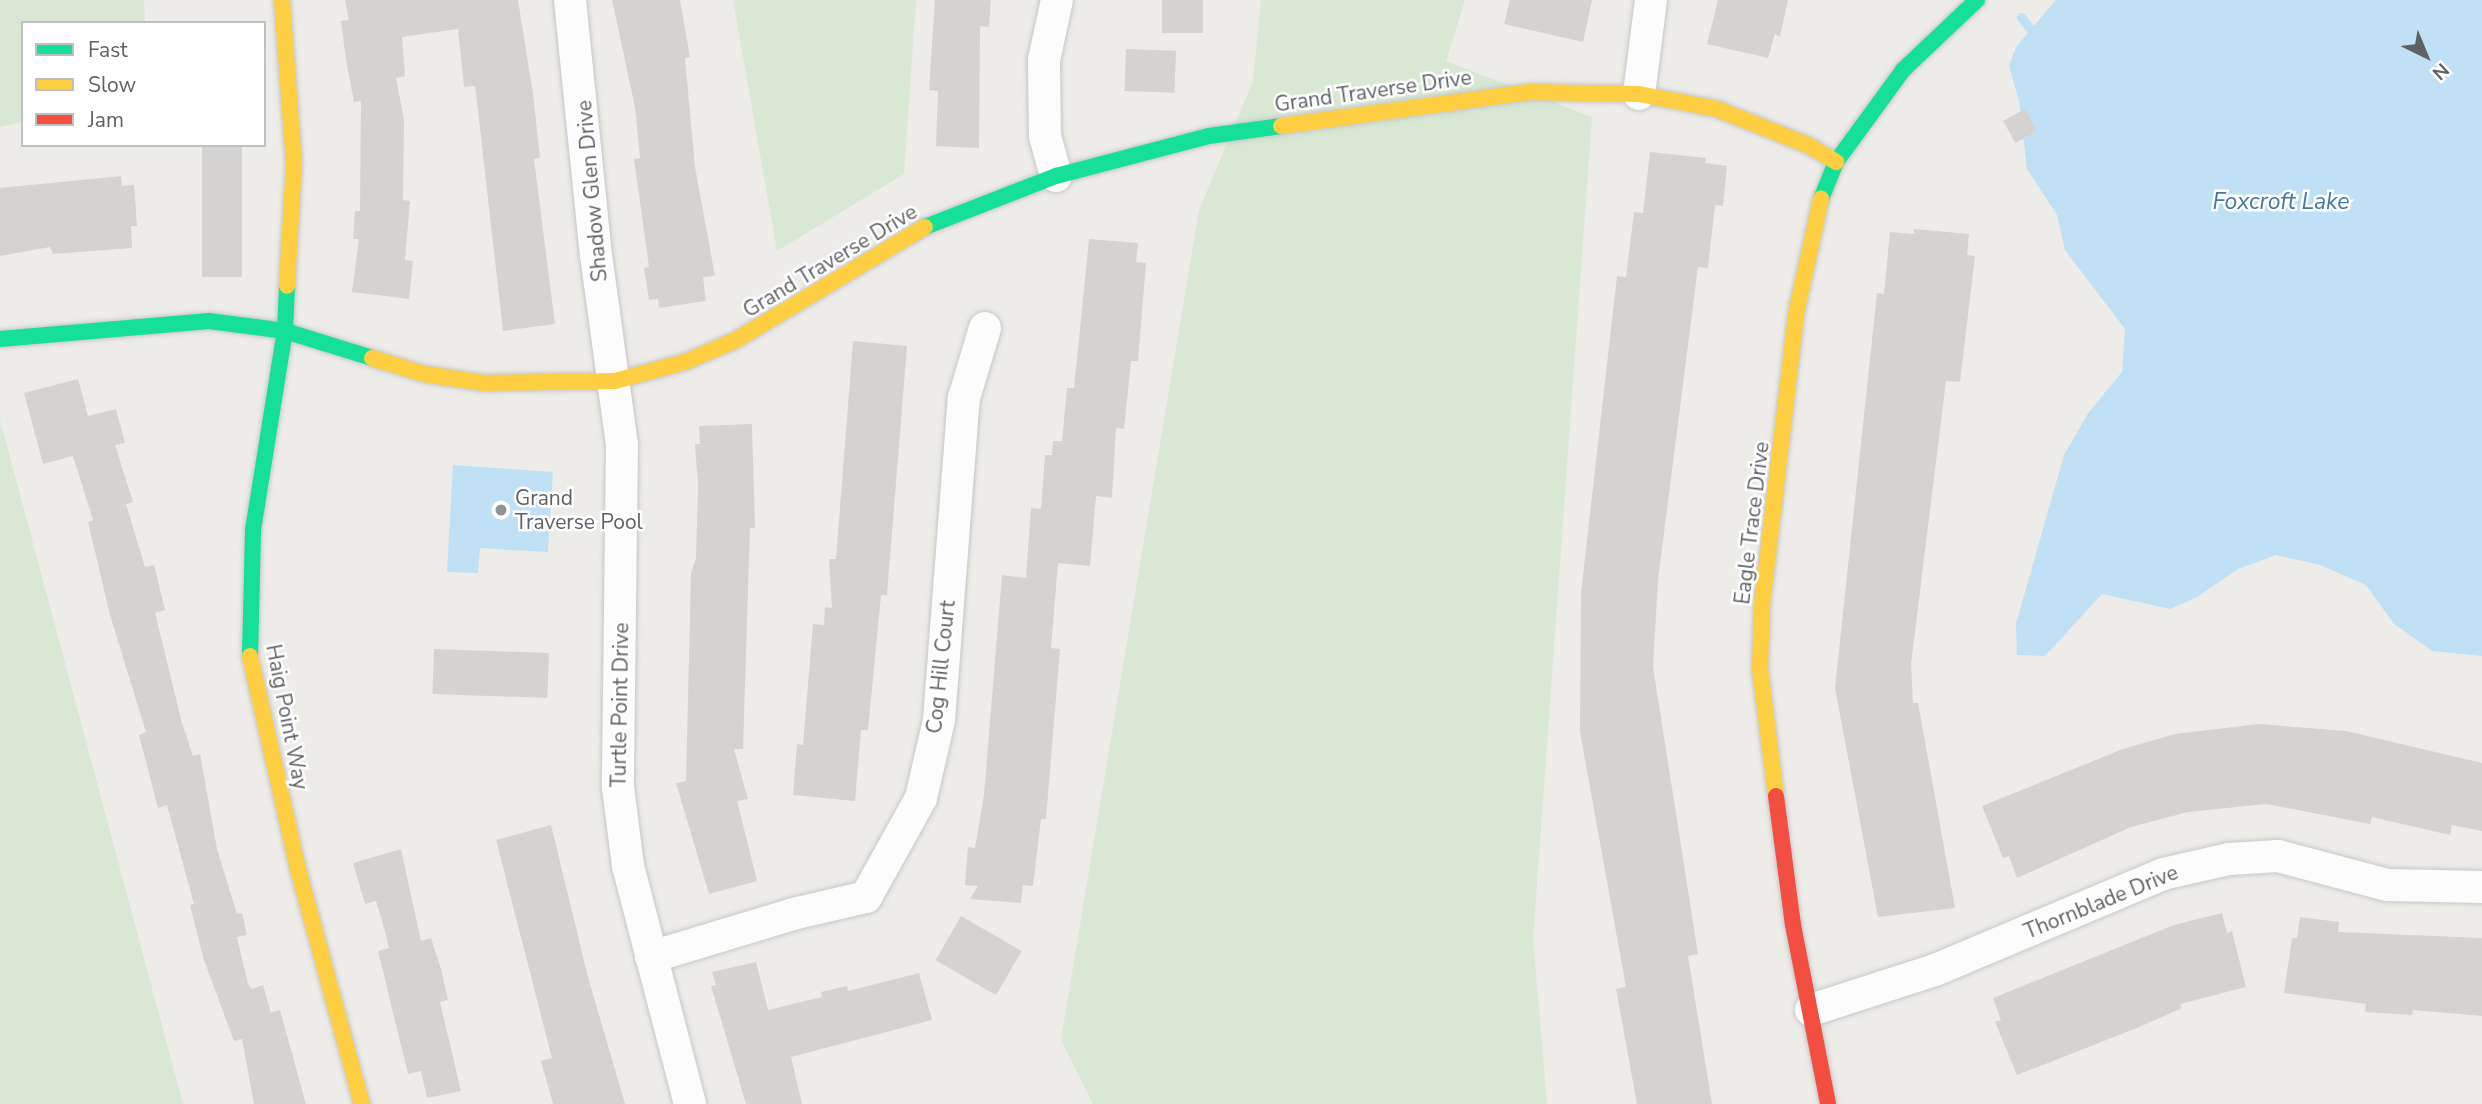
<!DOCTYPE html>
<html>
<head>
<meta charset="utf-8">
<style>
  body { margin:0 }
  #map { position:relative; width:2482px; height:1104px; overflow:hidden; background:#edece8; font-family:"Nunito Sans",sans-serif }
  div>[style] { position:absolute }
  .green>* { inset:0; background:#d8e8d4 }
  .water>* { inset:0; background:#bfe0f5 }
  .stream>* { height:9px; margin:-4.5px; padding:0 4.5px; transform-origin:4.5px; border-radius:4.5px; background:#bfe0f5 }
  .building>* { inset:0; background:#d4d3d1; transform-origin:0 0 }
  .roads { filter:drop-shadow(0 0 2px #c7c8c8) drop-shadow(0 0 2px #c7c8c8) }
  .street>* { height:32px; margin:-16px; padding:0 16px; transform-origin:16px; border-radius:16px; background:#fcfcfc }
  .fast>* { height:16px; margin:-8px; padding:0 8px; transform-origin:8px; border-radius:8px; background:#16e098 }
  .slow>* { height:16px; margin:-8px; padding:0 8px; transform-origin:8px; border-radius:8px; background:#ffcf43 }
  .jam>* { height:16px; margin:-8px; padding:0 8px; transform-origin:8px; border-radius:8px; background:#f24e42 }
  .dots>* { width:19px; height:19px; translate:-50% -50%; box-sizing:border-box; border:4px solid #fff; border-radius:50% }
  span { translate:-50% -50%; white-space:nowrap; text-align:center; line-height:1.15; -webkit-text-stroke:5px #fff; paint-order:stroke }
  .street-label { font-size:21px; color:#5e6266 }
  .poi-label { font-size:21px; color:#5e6266 }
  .left { translate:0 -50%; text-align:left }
  .water-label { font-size:23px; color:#4577a4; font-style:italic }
  .legend { position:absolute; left:21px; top:21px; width:245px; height:126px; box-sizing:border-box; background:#fff; border:2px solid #bfc0c2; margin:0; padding:9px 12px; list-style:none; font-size:21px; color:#5e6266 }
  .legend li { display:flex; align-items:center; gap:14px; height:35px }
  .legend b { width:35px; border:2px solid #bfc0c2 }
  .north { position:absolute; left:2391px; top:21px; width:70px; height:70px; -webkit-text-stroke:5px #fff; paint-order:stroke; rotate:137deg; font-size:19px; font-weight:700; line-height:28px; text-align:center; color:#5e6266 }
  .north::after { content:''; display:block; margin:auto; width:24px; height:32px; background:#5e6266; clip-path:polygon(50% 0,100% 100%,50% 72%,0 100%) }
</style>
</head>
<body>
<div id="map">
  <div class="green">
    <i style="clip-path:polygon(0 0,144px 0,145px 23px,23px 23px,23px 122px,0 127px)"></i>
    <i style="clip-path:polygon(733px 0,916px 0,904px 174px,777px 251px)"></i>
    <i style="clip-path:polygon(1261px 0,1465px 0,1446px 61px,1592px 117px,1533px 939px,1547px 1104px,1093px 1104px,1061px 1040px,1199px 210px,1253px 81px)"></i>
    <i style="clip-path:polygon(0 420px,183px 1104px,0 1104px)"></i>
  </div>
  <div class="water">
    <i style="clip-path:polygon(2056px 0,2482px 0,2482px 656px,2432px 651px,2394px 624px,2366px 585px,2320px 565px,2276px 555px,2238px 569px,2197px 597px,2170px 609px,2102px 594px,2045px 656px,2017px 655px,2016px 624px,2064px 455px,2089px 412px,2122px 372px,2125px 329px,2065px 250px,2057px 215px,2027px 169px,2019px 101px,2009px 66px,2016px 47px)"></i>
    <i style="clip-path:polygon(453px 465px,553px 472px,548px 552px,480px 548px,478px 573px,447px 572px)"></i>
  </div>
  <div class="stream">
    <i style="left:2021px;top:17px;width:15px;rotate:53deg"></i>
  </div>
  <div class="building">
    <i style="clip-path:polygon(345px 0,518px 0,533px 94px,540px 158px,534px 159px,555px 324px,503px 331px,478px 111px,475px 86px,464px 87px,458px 29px,402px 37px,405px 76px,396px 78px,404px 120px,403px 200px,410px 201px,405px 260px,413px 261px,409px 299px,352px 292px,359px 239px,353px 239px,355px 211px,360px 211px,361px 101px,354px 102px,346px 60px,341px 21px,349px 20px)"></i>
    <i style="clip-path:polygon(612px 0,680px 0,690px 57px,685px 58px,695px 167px,715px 276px,703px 277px,706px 301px,659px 308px,658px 299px,649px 300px,644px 268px,649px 267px,634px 159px,640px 158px,635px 107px)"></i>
    <i style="clip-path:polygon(935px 0,991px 0,989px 27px,980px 26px,979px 148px,936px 146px,938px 91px,929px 90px)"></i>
    <i style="left:1162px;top:0;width:41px;height:33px"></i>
    <i style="clip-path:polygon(1510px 0,1592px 0,1583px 42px,1504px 24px)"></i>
    <i style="clip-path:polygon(1718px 0,1788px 0,1780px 37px,1775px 34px,1768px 58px,1707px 44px)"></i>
    <i style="left:1126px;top:49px;width:50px;height:42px;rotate:2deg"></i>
    <i style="left:2025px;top:109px;width:25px;height:25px;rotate:61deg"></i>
    <i style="left:202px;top:145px;width:40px;height:132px"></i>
    <i style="clip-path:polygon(1650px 152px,1706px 158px,1705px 163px,1727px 166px,1723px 206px,1715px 205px,1708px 268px,1698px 267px,1658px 580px,1653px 667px,1698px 954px,1688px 956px,1712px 1104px,1637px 1104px,1616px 989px,1626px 987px,1580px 732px,1581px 593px,1617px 276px,1626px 277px,1634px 212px,1643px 213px)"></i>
    <i style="clip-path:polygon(121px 176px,122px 186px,134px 185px,137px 226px,131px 226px,132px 248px,53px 254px,50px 247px,0 256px,0 188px)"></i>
    <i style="clip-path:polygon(1914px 229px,1969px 234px,1967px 255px,1975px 256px,1960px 382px,1946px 381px,1911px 664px,1913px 703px,1918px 703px,1955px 908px,1878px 917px,1835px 688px,1877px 293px,1884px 294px,1890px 232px,1914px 234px)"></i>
    <i style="clip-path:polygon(1089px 239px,1138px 243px,1136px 262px,1146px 263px,1138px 361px,1131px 361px,1124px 429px,1116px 428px,1112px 498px,1096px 496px,1090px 566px,1058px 563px,1051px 648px,1060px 649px,1046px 819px,1041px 819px,1033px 886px,1023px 885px,1021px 903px,970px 899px,978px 886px,965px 885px,968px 847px,975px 848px,984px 795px,1002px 575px,1026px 578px,1031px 508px,1041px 509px,1045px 455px,1052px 455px,1053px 441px,1062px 441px,1067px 388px,1074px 388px)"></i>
    <i style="clip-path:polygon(853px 341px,907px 346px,887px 595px,881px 595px,868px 730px,861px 730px,855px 801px,793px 795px,797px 744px,803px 745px,813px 624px,824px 625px,825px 607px,832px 608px,829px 559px,836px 559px)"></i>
    <i style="clip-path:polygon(78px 379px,88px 416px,116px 409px,125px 443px,115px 445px,133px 502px,126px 504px,145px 567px,154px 565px,165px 610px,155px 613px,182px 723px,193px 756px,200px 754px,217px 849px,237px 914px,242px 913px,247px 935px,237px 937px,248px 984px,252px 989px,263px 985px,271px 1013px,280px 1010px,306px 1104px,254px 1104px,242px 1039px,234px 1041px,204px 960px,190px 905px,194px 904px,167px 805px,158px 808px,139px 735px,146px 732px,110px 615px,88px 522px,93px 520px,73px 456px,43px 464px,24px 393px)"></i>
    <i style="clip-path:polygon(752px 424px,755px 528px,750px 528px,743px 749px,734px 749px,748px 799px,737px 801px,757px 881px,709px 894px,676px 783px,686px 781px,691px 573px,696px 558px,698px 486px,695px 444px,700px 444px,699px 426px)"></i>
    <i style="left:434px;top:649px;width:115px;height:45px;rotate:2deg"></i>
    <i style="clip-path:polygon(2259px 724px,2346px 731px,2482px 763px,2482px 831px,2452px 825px,2450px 835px,2372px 817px,2370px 824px,2266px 804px,2188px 812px,2131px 827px,2017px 878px,2009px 856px,2003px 858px,1982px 806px,2123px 749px,2175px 734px)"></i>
    <i style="clip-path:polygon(551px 825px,588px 977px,625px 1104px,553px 1104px,541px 1061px,552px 1058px,496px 840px)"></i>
    <i style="clip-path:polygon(401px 849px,421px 941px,431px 938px,441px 969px,448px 1000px,440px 1002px,461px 1091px,427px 1098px,421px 1071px,408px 1074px,378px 951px,389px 948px,383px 924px,376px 901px,365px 904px,353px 863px)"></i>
    <i style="clip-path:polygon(2222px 913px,2227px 933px,2232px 931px,2246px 987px,2180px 1004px,2182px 1008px,2137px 1028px,2017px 1075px,1995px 1022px,2001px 1020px,1993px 998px,2174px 925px)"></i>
    <i style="left:961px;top:916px;width:70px;height:51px;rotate:30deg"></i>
    <i style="clip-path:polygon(2300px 917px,2339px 922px,2338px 932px,2482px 938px,2482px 1016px,2413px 1010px,2412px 1015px,2365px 1012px,2366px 1004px,2284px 993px,2292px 938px,2297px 938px)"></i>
    <i style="clip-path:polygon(756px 962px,768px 1010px,822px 997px,821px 992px,847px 986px,848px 991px,919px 973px,932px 1020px,791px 1057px,802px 1104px,746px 1104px,711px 986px,716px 985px,712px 972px)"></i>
  </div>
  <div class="roads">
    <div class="street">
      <i style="left:570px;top:0;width:256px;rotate:84.2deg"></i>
      <i style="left:596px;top:255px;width:192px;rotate:82.2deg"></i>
      <i style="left:622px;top:445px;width:342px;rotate:90.7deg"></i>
      <i style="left:618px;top:787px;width:80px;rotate:82.8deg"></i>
      <i style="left:628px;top:866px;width:246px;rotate:75.4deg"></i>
      <i style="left:1639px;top:94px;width:95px;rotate:-82.7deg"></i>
      <i style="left:1056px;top:176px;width:41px;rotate:-105.4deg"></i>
      <i style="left:1045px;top:136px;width:76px;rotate:-90.8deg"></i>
      <i style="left:1044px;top:60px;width:61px;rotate:-77.8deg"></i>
      <i style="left:651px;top:957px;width:148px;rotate:-16.8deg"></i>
      <i style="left:793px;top:914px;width:75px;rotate:-13.1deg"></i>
      <i style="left:866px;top:897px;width:113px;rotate:-60.9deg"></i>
      <i style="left:921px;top:798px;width:80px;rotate:-77deg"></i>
      <i style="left:939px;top:720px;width:323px;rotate:-85.6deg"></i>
      <i style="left:964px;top:398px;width:73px;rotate:-73.3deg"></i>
      <i style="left:1811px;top:1010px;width:130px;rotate:-17.9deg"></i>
      <i style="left:1935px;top:970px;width:247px;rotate:-22.8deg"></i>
      <i style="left:2163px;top:874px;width:68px;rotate:-12.8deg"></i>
      <i style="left:2229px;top:859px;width:49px;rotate:-3.5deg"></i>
      <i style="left:2278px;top:856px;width:113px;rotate:14.9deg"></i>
      <i style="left:2387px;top:885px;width:95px;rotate:1.2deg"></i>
    </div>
    <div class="fast">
      <i style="left:1821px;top:199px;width:40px;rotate:-68deg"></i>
      <i style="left:1836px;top:162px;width:114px;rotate:-53.9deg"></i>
      <i style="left:1903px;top:70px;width:102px;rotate:-43.4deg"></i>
      <i style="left:925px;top:227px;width:141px;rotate:-21.3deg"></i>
      <i style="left:1056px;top:176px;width:158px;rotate:-14.7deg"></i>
      <i style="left:1209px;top:136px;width:73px;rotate:-7.9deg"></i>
      <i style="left:0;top:339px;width:210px;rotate:-4.9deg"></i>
      <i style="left:209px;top:321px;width:77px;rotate:7.5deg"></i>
      <i style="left:285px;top:331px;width:91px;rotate:17.2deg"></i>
      <i style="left:250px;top:656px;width:126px;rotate:-88.6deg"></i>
      <i style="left:253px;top:530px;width:202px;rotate:-80.9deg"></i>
      <i style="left:285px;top:331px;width:45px;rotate:-87.5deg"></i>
    </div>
    <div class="slow">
      <i style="left:282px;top:0;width:163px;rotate:85.8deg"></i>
      <i style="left:294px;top:163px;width:123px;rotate:93.3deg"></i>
      <i style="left:1281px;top:126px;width:250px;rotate:-7.8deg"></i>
      <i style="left:1529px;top:92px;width:110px;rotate:1deg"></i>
      <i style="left:1639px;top:94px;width:79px;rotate:10.9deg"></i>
      <i style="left:1717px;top:109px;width:98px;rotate:21.6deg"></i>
      <i style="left:1808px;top:145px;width:33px;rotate:31deg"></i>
      <i style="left:372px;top:358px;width:54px;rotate:17.1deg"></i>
      <i style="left:424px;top:374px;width:61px;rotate:8.5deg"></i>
      <i style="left:484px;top:383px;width:131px;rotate:-0.9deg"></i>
      <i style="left:615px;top:381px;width:73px;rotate:-15.2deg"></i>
      <i style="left:685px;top:362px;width:56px;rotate:-23.3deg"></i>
      <i style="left:736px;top:340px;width:220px;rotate:-30.9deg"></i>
      <i style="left:250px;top:656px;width:218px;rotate:77.3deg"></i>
      <i style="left:298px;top:869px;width:244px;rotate:74.8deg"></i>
      <i style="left:1776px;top:796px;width:128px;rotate:-97.2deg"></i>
      <i style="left:1760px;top:669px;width:64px;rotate:-88.2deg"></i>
      <i style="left:1762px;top:605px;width:298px;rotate:-83.3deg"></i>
      <i style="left:1797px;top:309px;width:113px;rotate:-77.7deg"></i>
    </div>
    <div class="jam">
      <i style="left:1776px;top:796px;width:130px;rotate:82.5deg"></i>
      <i style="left:1793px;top:925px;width:182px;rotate:78.9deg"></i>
    </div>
  </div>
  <div class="dots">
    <i style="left:501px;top:510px;background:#909294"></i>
  </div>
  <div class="street-label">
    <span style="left:1373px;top:91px;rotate:-8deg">Grand Traverse Drive</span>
    <span style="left:592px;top:191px;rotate:-95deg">Shadow Glen Drive</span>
    <span style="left:830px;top:261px;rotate:-31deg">Grand Traverse Drive</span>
    <span style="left:1752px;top:523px;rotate:-83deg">Eagle Trace Drive</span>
    <span style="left:941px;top:667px;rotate:-84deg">Cog Hill Court</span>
    <span style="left:620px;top:705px;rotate:-89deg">Turtle Point Drive</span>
    <span style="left:287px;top:717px;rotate:79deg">Haig Point Way</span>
    <span style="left:2101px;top:902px;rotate:-22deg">Thornblade Drive</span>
  </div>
  <div class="poi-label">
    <span class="left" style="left:515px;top:510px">Grand<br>Traverse Pool</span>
  </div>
  <div class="water-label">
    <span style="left:2281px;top:202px">Foxcroft Lake</span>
  </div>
  <ul class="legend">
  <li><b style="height:9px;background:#16e098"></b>Fast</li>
  <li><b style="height:9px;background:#ffcf43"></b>Slow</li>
  <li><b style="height:9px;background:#f24e42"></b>Jam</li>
  </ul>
  <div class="north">N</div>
</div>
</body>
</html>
